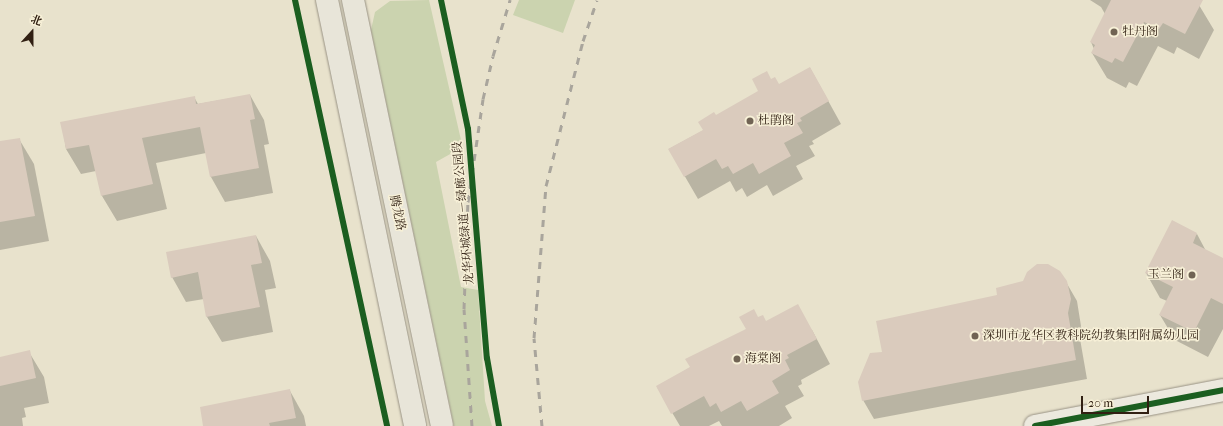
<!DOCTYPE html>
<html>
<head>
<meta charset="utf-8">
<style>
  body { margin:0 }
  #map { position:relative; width:1223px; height:426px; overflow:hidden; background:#e8e2cc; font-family:"IM FELL French Canon","Noto Serif SC",serif }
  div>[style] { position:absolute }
  .green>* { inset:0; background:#cbd3af }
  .shadow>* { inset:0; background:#0003 }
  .building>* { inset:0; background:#dacbbd }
  .roads { filter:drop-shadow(0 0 1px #989284) drop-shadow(0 0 1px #989284) }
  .minor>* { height:22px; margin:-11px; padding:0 11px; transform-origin:11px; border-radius:11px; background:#ece9de }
  .major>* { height:22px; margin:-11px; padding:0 11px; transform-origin:11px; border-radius:11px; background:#e8e5d9 }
  .rail>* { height:3px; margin-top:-1.5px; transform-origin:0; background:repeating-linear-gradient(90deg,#a9a59c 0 7px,transparent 0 14px) }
  .cycleway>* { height:6px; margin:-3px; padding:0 3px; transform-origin:3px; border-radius:3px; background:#1b5e20 }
  .dots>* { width:11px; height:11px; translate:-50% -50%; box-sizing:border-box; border:2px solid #f7f0d7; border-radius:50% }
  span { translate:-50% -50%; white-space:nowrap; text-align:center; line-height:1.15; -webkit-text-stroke:3px #f7f0d7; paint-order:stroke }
  .poi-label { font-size:12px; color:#312013 }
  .left { translate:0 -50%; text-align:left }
  .right { translate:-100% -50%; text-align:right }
  .street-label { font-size:12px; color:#312013 }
  .north { position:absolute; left:12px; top:12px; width:40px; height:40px; -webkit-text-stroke:3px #f7f0d7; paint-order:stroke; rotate:21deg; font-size:11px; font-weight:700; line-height:16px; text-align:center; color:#312013 }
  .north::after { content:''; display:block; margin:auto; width:14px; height:18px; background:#312013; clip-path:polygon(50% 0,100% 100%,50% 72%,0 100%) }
  .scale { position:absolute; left:1081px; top:396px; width:68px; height:18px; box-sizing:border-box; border:2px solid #312013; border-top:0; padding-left:5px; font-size:12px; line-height:14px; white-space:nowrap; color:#312013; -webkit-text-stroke:3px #f7f0d7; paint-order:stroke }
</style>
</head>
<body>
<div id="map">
  <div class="green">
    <i style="clip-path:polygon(429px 0,461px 140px,451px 145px,452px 153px,436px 162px,461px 287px,478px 290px,485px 401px,492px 426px,454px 426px,371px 30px,375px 12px,390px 1px)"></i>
    <i style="clip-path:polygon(519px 0,575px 0,563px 33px,513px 15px)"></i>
  </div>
  <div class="shadow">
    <i style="clip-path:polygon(1090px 0,1189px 0,1199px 5px,1214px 30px,1199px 59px,1177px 47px,1174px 54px,1158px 46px,1137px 86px,1129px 82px,1126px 88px,1107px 78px,1092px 53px,1094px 49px,1091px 42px,1105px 14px,1101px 7px)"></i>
    <i style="clip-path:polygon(810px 68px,841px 124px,812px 141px,814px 144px,809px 146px,815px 156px,796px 166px,803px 179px,773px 196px,767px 185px,747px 197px,742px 188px,736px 192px,730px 181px,698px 199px,669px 149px,704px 130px,715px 117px,760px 92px,771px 81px,779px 85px)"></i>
    <i style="clip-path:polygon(250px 95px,264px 120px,269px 144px,264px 145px,273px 193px,225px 202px,211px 177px,206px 153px,156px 163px,167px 209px,117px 221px,102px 196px,96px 171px,81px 174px,66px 149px,62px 123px,194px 97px,198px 104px)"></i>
    <i style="clip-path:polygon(19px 139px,34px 164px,49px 241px,0 250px,0 142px)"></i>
    <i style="clip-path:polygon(1197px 234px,1206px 251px,1223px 259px,1223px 329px,1208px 357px,1175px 340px,1160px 315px,1167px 301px,1160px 298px,1146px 273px)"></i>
    <i style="clip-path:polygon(256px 236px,270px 261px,276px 288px,265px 290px,273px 332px,222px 342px,207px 317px,204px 299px,186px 302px,172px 277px)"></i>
    <i style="clip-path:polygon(1066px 282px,1077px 301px,1081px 326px,1079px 333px,1087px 379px,874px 419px,863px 400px,883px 352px,998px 295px)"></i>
    <i style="clip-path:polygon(758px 318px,766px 323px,812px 330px,830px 364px,801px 380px,802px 384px,798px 386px,804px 396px,785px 406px,792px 418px,779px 426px,722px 426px,719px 421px,709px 426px,680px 426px,657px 387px,691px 367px,747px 329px)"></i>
    <i style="clip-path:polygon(29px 352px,44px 377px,49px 403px,24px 408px,26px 417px,22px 418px,23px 426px,0 426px,0 358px)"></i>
    <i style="clip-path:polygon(290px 391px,304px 416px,306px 426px,204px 426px)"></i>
  </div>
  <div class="building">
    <i style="clip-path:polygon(1111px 0,1203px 0,1185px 34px,1163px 23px,1159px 29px,1144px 22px,1123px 62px,1115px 58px,1112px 63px,1091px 53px,1095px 45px,1090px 42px)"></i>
    <i style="clip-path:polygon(810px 67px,829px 101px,800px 118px,802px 121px,797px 123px,803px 133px,784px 143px,791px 156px,759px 174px,753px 163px,733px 174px,728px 166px,722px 169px,716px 159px,684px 177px,668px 149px,703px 130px,698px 122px,714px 112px,716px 115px,758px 91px,752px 79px,767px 71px,771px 79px,775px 77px,779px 84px)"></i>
    <i style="clip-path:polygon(250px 94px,255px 119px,250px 120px,259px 168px,210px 177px,200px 127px,142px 138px,153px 184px,101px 196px,89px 145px,66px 149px,60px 122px,195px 96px,196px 104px)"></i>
    <i style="clip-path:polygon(20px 138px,35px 216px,0 222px,0 141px)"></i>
    <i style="clip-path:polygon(1172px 220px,1197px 233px,1193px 243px,1223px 258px,1223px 304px,1211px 298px,1194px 332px,1159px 315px,1173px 287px,1145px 273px)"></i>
    <i style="clip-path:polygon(256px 235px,262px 263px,251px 265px,260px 307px,206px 317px,198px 272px,171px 278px,166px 252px)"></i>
    <i style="clip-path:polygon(1037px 264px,1048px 264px,1060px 271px,1067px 281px,1071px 299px,1068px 313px,1076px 360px,862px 401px,858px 382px,870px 353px,882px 352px,876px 321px,997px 295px,996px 288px,1023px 281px,1027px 272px)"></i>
    <i style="clip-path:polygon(798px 304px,817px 339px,787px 355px,789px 358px,785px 360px,790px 370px,772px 381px,779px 393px,747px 411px,741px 401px,721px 412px,716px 403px,710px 407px,704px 396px,671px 414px,656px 386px,690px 367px,685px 359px,746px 329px,739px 317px,754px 309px,758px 317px,763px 315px,766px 321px)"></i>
    <i style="clip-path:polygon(30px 350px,36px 378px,0 386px,0 357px)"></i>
    <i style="clip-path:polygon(290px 389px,296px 418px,269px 423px,270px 426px,203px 426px,200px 407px)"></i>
  </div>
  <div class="roads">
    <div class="minor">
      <i style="left:1035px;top:426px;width:191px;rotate:-10.8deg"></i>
    </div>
    <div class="major">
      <i style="left:327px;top:0;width:435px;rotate:78.3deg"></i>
      <i style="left:353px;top:0;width:435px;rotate:78.2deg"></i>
    </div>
  </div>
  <div class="rail">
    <i style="left:472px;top:426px;width:117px;rotate:-93.9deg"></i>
    <i style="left:464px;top:309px;width:107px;rotate:-87.9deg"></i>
    <i style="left:468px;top:202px;width:104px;rotate:-81.7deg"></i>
    <i style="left:483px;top:99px;width:44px;rotate:-76.9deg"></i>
    <i style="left:493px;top:56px;width:59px;rotate:-73.1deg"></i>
    <i style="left:542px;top:426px;width:88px;rotate:-95.2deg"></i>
    <i style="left:534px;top:338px;width:152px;rotate:-85.5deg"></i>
    <i style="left:546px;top:186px;width:150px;rotate:-75.7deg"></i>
    <i style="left:583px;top:41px;width:43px;rotate:-71.1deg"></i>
  </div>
  <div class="cycleway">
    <i style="left:295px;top:0;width:436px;rotate:77.8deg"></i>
    <i style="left:441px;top:0;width:132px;rotate:78.2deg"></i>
    <i style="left:468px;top:129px;width:230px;rotate:85.3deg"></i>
    <i style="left:487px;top:358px;width:69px;rotate:80deg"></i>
    <i style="left:1035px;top:426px;width:191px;rotate:-10.8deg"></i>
  </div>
  <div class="dots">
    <i style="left:1114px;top:32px;background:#716454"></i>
    <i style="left:750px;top:121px;background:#716454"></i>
    <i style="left:1192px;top:275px;background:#716454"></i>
    <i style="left:975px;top:336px;background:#716454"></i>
    <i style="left:737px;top:359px;background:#716454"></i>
  </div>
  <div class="poi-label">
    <span class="left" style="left:1122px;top:32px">牡丹阁</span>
    <span class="left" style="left:758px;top:121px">杜鹃阁</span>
    <span class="right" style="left:1184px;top:275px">玉兰阁</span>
    <span class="left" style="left:983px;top:336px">深圳市龙华区教科院幼教集团附属幼儿园</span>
    <span class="left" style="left:745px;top:359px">海棠阁</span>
  </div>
  <div class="street-label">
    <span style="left:397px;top:213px;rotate:78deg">腾龙路</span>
    <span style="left:464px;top:213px;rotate:-95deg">龙华环城绿道－绿廊公园段</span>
  </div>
  <div class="north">北</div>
  <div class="scale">20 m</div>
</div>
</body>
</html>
